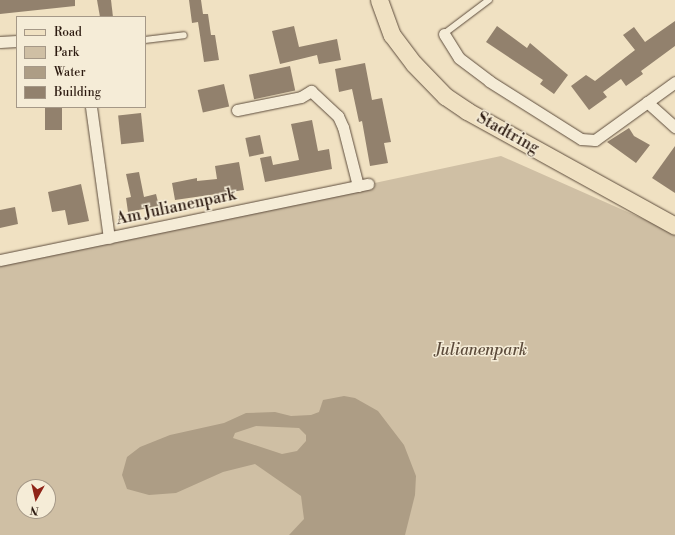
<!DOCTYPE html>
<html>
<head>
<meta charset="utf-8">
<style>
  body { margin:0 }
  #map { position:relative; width:675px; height:535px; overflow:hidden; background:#f0e1c2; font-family:"Libre Bodoni",serif }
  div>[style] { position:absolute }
  .green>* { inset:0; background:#cfbfa4 }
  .water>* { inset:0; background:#ad9d85 }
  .building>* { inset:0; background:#92816d; transform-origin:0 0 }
  .roads { filter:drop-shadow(0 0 1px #5d4c3c) drop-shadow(0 0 1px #5d4c3c) }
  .lane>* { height:5.5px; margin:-2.75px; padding:0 2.75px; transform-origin:2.75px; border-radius:2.75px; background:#f5ecd7 }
  .street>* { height:11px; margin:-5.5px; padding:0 5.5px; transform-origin:5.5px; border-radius:5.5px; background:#f5ecd7 }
  .primary>* { height:17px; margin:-8.5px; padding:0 8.5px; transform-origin:8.5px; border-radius:8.5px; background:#f0e1c2 }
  span { translate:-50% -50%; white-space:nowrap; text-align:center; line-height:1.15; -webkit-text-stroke:3px #f5ecd7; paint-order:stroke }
  .street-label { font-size:16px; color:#2c1a10 }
  .park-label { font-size:16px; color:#5d4c3c; font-style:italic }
  .legend { position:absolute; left:16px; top:16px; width:130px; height:92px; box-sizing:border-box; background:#f5ecd7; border:1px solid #a59887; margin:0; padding:5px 7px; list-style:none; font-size:12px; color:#2c1a10 }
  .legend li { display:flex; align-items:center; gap:8px; height:20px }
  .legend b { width:20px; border:1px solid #a59887 }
  .north { position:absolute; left:16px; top:479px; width:40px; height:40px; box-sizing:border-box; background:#f5ecd7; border:1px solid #a59887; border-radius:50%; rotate:188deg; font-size:11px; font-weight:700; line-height:16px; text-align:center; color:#2c1a10 }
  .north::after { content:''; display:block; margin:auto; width:14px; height:18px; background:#8f2418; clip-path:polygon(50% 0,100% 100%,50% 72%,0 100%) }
</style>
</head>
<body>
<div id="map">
  <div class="green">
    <i style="clip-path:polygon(evenodd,501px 156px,675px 233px,675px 535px,0 535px,0 263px,501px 156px,24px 487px,48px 487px,48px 511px,24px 511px,24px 487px)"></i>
  </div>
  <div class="water">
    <i style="clip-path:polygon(evenodd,344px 396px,355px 398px,378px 411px,404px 445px,416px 476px,415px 495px,405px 535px,289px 535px,304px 519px,301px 496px,255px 464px,223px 472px,176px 493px,149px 495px,127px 489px,122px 475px,127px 457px,140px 447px,170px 435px,224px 423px,246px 413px,275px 412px,291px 416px,311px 415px,319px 412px,323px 400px,344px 396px,256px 426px,299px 428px,306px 435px,306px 441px,297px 451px,282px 454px,233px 438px,235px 433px,256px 426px)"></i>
  </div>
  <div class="building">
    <i style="clip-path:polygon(0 0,75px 0,75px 6px,0 14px)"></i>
    <i style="clip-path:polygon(97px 0,111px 0,113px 17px,100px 17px)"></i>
    <i style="clip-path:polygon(189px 0,201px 0,203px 14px,208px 14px,211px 35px,215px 35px,219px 60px,204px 62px,198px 22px,192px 23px)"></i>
    <i style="clip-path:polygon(675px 21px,675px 46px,641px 71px,643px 74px,626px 86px,621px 79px,603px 92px,607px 97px,589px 110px,571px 86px,586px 75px,595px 81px,635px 50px,623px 35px,634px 27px,645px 42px)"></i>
    <i style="clip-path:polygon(294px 26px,299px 47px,337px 39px,341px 60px,319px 64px,317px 55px,280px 64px,272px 31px)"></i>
    <i style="clip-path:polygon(497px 26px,527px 48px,530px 43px,568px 75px,554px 94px,540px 84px,543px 80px,486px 42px)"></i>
    <i style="clip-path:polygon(365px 63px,372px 100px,382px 98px,391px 142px,384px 143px,388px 163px,370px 166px,362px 121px,359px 122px,352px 89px,339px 92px,335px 69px)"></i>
    <i style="left:290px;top:66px;width:25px;height:42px;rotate:78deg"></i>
    <i style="left:224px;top:84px;width:23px;height:27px;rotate:77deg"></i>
    <i style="left:45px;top:107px;width:17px;height:23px"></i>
    <i style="left:141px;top:113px;width:29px;height:23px;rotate:84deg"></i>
    <i style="clip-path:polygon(312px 120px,318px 151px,329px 149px,332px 169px,265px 182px,260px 158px,271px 156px,273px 165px,299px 160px,291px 124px)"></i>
    <i style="clip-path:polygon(629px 128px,634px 136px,650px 145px,636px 163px,607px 142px)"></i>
    <i style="left:260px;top:135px;width:19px;height:15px;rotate:78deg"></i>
    <i style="clip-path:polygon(675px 146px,675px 193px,652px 178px)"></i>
    <i style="clip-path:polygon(239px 162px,244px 190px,175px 200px,172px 183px,197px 178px,197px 181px,217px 179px,215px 166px)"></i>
    <i style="clip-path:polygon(139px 172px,144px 197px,156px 194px,159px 206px,128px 212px,126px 198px,131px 197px,126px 174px)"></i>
    <i style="clip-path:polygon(81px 184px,89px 221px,68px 225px,65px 210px,52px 212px,48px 192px)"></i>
    <i style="clip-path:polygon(15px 207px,18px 224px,0 228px,0 210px)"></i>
  </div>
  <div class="roads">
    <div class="lane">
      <i style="left:444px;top:34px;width:56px;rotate:-37.1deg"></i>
      <i style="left:145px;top:40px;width:39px;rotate:-7deg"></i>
    </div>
    <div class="street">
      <i style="left:444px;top:34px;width:28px;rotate:58deg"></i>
      <i style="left:459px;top:58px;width:38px;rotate:37deg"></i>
      <i style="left:489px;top:81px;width:109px;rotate:32.2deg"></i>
      <i style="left:581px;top:139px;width:14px;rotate:4deg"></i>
      <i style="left:595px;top:140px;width:99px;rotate:-35.9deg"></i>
      <i style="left:0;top:42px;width:17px;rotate:-3deg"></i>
      <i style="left:647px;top:102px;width:38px;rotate:42deg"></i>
      <i style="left:91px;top:107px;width:132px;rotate:82.2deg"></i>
      <i style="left:237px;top:110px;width:65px;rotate:-11.5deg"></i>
      <i style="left:301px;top:97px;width:12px;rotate:-31deg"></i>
      <i style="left:311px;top:91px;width:37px;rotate:43deg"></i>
      <i style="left:338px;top:116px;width:12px;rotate:66deg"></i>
      <i style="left:343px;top:127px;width:61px;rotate:75.7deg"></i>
      <i style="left:0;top:260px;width:376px;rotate:-11.7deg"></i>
    </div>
    <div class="primary">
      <i style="left:379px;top:0;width:37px;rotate:70deg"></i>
      <i style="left:392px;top:35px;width:36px;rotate:53deg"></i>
      <i style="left:414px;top:64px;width:45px;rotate:45.9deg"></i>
      <i style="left:445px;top:96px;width:27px;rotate:34deg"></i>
      <i style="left:467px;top:111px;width:238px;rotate:28.9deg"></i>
    </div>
  </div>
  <div class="street-label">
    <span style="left:508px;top:133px;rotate:29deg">Stadtring</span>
    <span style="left:176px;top:207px;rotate:-12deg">Am Julianenpark</span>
  </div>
  <div class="park-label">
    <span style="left:481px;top:350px">Julianenpark</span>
  </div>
  <ul class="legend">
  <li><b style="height:5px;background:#f0e1c2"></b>Road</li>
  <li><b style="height:11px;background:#cfbfa4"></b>Park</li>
  <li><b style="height:11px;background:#ad9d85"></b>Water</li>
  <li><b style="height:11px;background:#92816d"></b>Building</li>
  </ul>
  <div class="north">N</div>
</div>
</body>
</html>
